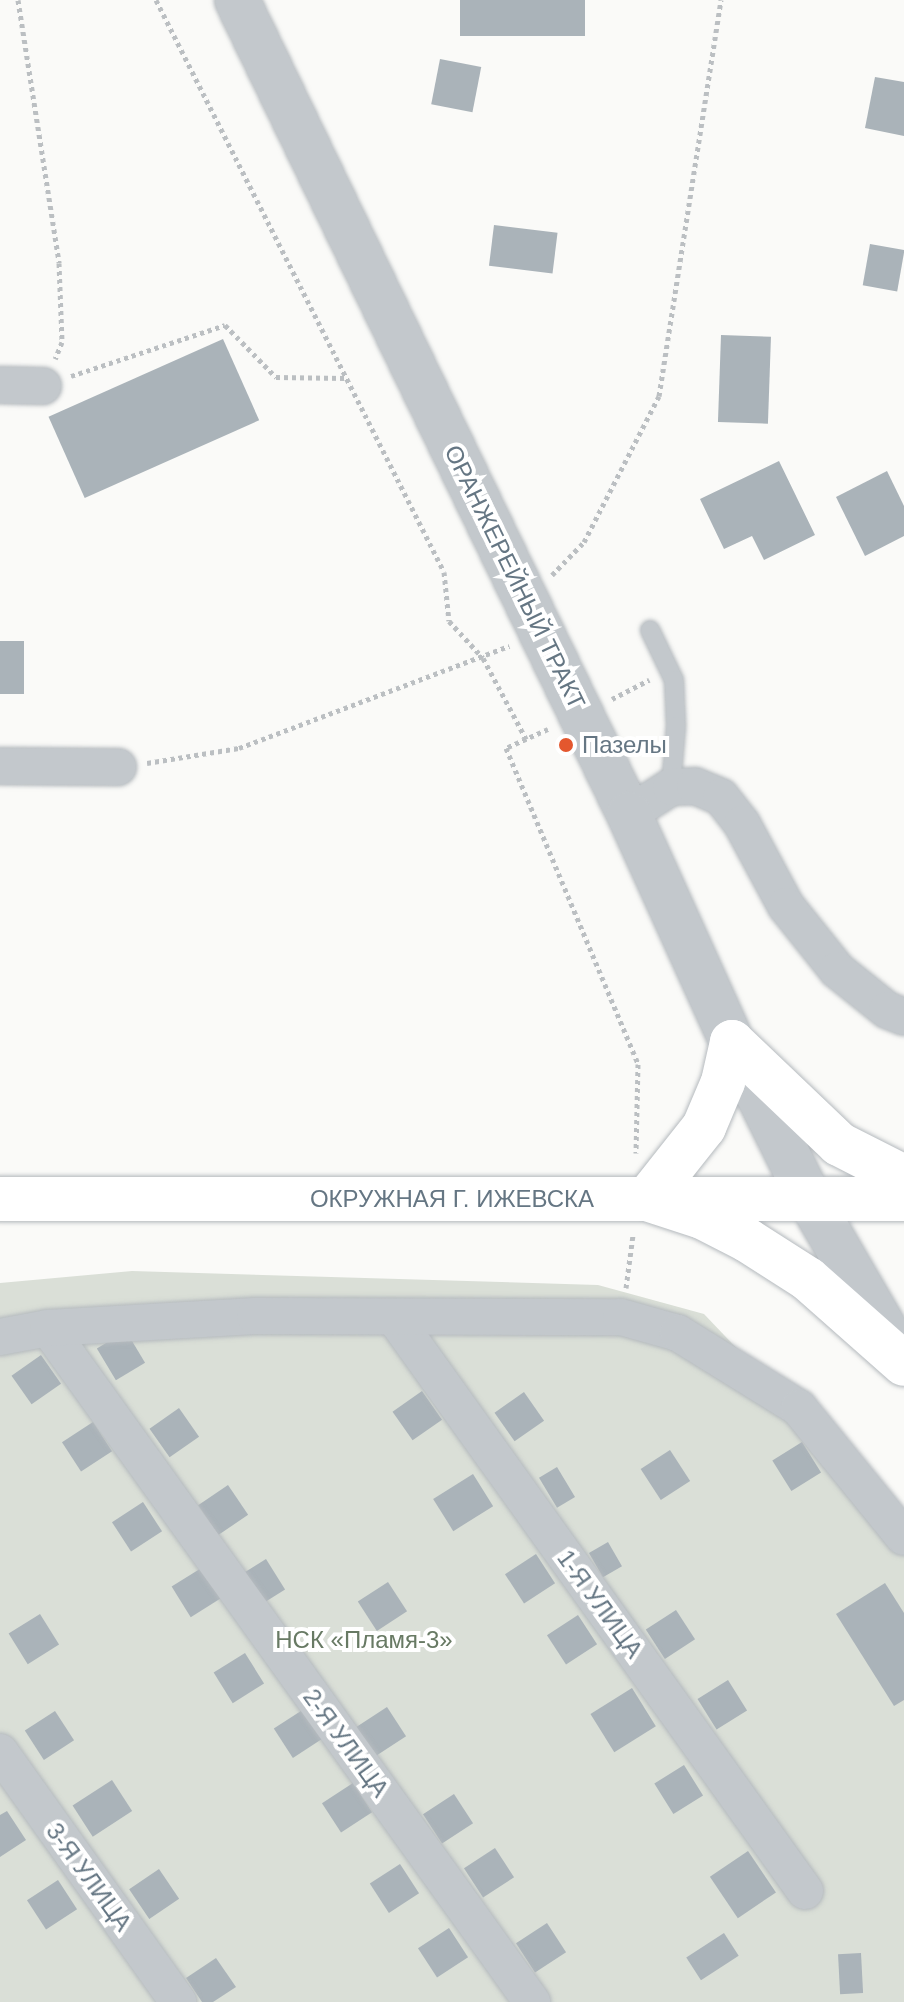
<!DOCTYPE html>
<html>
<head>
<meta charset="utf-8">
<style>
  body { margin:0 }
  #map { position:relative; width:904px; height:2002px; overflow:hidden; background:#fafaf8; font-family:Arial,sans-serif }
  div>[style] { position:absolute }
  .green>* { inset:0; background:#dadfd7 }
  .building>* { inset:0; background:#aab3b9; transform-origin:0 0 }
  .path>* { height:5px; margin-top:-2.5px; transform-origin:0; background:repeating-linear-gradient(90deg,#bbbfc2 0 4px,transparent 0 8px) }
  .roads { filter:drop-shadow(0 0 2px #b5babe) drop-shadow(0 0 2px #b5babe) }
  .service>* { height:18px; margin:-9px; padding:0 9px; transform-origin:9px; border-radius:9px; background:#c3c8cc }
  .minor>* { height:36px; margin:-18px; padding:0 18px; transform-origin:18px; border-radius:18px; background:#c3c8cc }
  .tertiary>* { height:44px; margin:-22px; padding:0 22px; transform-origin:22px; border-radius:22px; background:#c3c8cc }
  .primary>* { height:44px; margin:-22px; padding:0 22px; transform-origin:22px; border-radius:22px; background:#fff }
  .dots>* { width:22px; height:22px; translate:-50% -50%; box-sizing:border-box; border:4px solid #fff; border-radius:50% }
  span { translate:-50% -50%; white-space:nowrap; text-align:center; line-height:1.15; -webkit-text-stroke:8px #fff; paint-order:stroke }
  .street-label { font-size:24px; color:#657683 }
  .poi-label { font-size:24px; color:#657683 }
  .left { translate:0 -50%; text-align:left }
  .park-label { font-size:24px; color:#687a64 }
</style>
</head>
<body>
<div id="map">
  <div class="green">
    <i style="clip-path:polygon(132px 1271px,598px 1285px,704px 1314px,904px 1524px,904px 2002px,0 2002px,0 1283px)"></i>
  </div>
  <div class="building">
    <i style="left:460px;top:0;width:125px;height:36px"></i>
    <i style="left:440px;top:59px;width:42px;height:46px;rotate:11deg"></i>
    <i style="clip-path:polygon(875px 77px,904px 82px,904px 136px,865px 128px)"></i>
    <i style="left:494px;top:225px;width:64px;height:41px;rotate:7deg"></i>
    <i style="left:870px;top:244px;width:35px;height:42px;rotate:10deg"></i>
    <i style="left:721px;top:335px;width:50px;height:87px;rotate:2deg"></i>
    <i style="left:223px;top:339px;width:89px;height:191px;rotate:66deg"></i>
    <i style="clip-path:polygon(779px 461px,815px 535px,764px 560px,752px 536px,724px 549px,700px 499px)"></i>
    <i style="clip-path:polygon(887px 471px,904px 506px,904px 536px,865px 556px,836px 497px)"></i>
    <i style="left:0;top:641px;width:24px;height:53px"></i>
    <i style="left:126px;top:1331px;width:37px;height:34px;rotate:59deg"></i>
    <i style="left:41px;top:1355px;width:35px;height:36px;rotate:55deg"></i>
    <i style="left:422px;top:1391px;width:35px;height:36px;rotate:55deg"></i>
    <i style="left:524px;top:1392px;width:35px;height:36px;rotate:55deg"></i>
    <i style="left:179px;top:1408px;width:35px;height:36px;rotate:55deg"></i>
    <i style="left:93px;top:1422px;width:35px;height:37px;rotate:57deg"></i>
    <i style="left:802px;top:1442px;width:36px;height:35px;rotate:58deg"></i>
    <i style="left:670px;top:1450px;width:37px;height:35px;rotate:57deg"></i>
    <i style="left:557px;top:1467px;width:35px;height:21px;rotate:59deg"></i>
    <i style="left:473px;top:1474px;width:38px;height:47px;rotate:58deg"></i>
    <i style="left:228px;top:1485px;width:36px;height:36px;rotate:56deg"></i>
    <i style="left:143px;top:1502px;width:35px;height:37px;rotate:57deg"></i>
    <i style="left:608px;top:1542px;width:28px;height:22px;rotate:60deg"></i>
    <i style="left:536px;top:1554px;width:35px;height:37px;rotate:57deg"></i>
    <i style="left:266px;top:1559px;width:36px;height:25px;rotate:58deg"></i>
    <i style="left:203px;top:1567px;width:36px;height:37px;rotate:58deg"></i>
    <i style="left:388px;top:1582px;width:35px;height:36px;rotate:57deg"></i>
    <i style="clip-path:polygon(885px 1583px,904px 1613px,904px 1700px,894px 1706px,836px 1614px)"></i>
    <i style="left:676px;top:1610px;width:35px;height:36px;rotate:57deg"></i>
    <i style="left:40px;top:1614px;width:36px;height:37px;rotate:58deg"></i>
    <i style="left:578px;top:1615px;width:35px;height:37px;rotate:57deg"></i>
    <i style="left:245px;top:1653px;width:36px;height:37px;rotate:58deg"></i>
    <i style="left:728px;top:1680px;width:36px;height:36px;rotate:58deg"></i>
    <i style="left:632px;top:1688px;width:45px;height:49px;rotate:58deg"></i>
    <i style="left:387px;top:1707px;width:35px;height:37px;rotate:57deg"></i>
    <i style="left:304px;top:1709px;width:35px;height:36px;rotate:57deg"></i>
    <i style="left:55px;top:1711px;width:35px;height:36px;rotate:57deg"></i>
    <i style="left:684px;top:1765px;width:36px;height:35px;rotate:58deg"></i>
    <i style="left:112px;top:1780px;width:37px;height:47px;rotate:57deg"></i>
    <i style="left:353px;top:1783px;width:35px;height:37px;rotate:57deg"></i>
    <i style="left:454px;top:1794px;width:35px;height:37px;rotate:57deg"></i>
    <i style="clip-path:polygon(7px 1811px,26px 1840px,0 1857px,0 1815px)"></i>
    <i style="left:495px;top:1848px;width:35px;height:37px;rotate:57deg"></i>
    <i style="left:748px;top:1851px;width:50px;height:46px;rotate:56deg"></i>
    <i style="left:400px;top:1864px;width:35px;height:36px;rotate:57deg"></i>
    <i style="left:159px;top:1869px;width:36px;height:36px;rotate:56deg"></i>
    <i style="left:58px;top:1880px;width:35px;height:37px;rotate:57deg"></i>
    <i style="left:547px;top:1923px;width:35px;height:37px;rotate:57deg"></i>
    <i style="left:449px;top:1928px;width:35px;height:37px;rotate:57deg"></i>
    <i style="left:724px;top:1933px;width:27px;height:45px;rotate:57deg"></i>
    <i style="left:861px;top:1953px;width:40px;height:23px;rotate:87deg"></i>
    <i style="clip-path:polygon(216px 1958px,236px 1987px,213px 2002px,202px 2002px,186px 1978px)"></i>
  </div>
  <div class="path">
    <i style="left:18px;top:0;width:266px;rotate:81.1deg"></i>
    <i style="left:59px;top:263px;width:79px;rotate:87.8deg"></i>
    <i style="left:62px;top:342px;width:18px;rotate:112deg"></i>
    <i style="left:156px;top:0;width:640px;rotate:63.27deg"></i>
    <i style="left:444px;top:572px;width:49px;rotate:84.2deg"></i>
    <i style="left:449px;top:621px;width:50px;rotate:47.4deg"></i>
    <i style="left:483px;top:658px;width:92px;rotate:62deg"></i>
    <i style="left:71px;top:376px;width:162px;rotate:-18.3deg"></i>
    <i style="left:225px;top:325px;width:73px;rotate:45.6deg"></i>
    <i style="left:276px;top:377px;width:69px;rotate:0.8deg"></i>
    <i style="left:552px;top:575px;width:46px;rotate:-45.9deg"></i>
    <i style="left:584px;top:542px;width:164px;rotate:-62.8deg"></i>
    <i style="left:659px;top:396px;width:401px;rotate:-81.1deg"></i>
    <i style="left:612px;top:699px;width:42px;rotate:-27.2deg"></i>
    <i style="left:548px;top:729px;width:46px;rotate:155.7deg"></i>
    <i style="left:506px;top:748px;width:342px;rotate:67.3deg"></i>
    <i style="left:638px;top:1064px;width:89px;rotate:91.3deg"></i>
    <i style="left:147px;top:763px;width:93px;rotate:-9.3deg"></i>
    <i style="left:239px;top:748px;width:289px;rotate:-20.7deg"></i>
    <i style="left:626px;top:1288px;width:53px;rotate:-82.5deg"></i>
  </div>
  <div class="roads">
    <div class="service">
      <i style="left:650px;top:630px;width:55px;rotate:64.4deg"></i>
      <i style="left:674px;top:680px;width:46px;rotate:87.5deg"></i>
      <i style="left:676px;top:726px;width:61px;rotate:94.7deg"></i>
    </div>
    <div class="minor">
      <i style="left:0;top:385px;width:43px;rotate:1.3deg"></i>
      <i style="left:0;top:766px;width:118px;rotate:0.5deg"></i>
      <i style="left:629px;top:814px;width:50px;rotate:-32.7deg"></i>
      <i style="left:671px;top:787px;width:24px;rotate:-2deg"></i>
      <i style="left:695px;top:786px;width:28px;rotate:23deg"></i>
      <i style="left:721px;top:797px;width:34px;rotate:52deg"></i>
      <i style="left:742px;top:824px;width:93px;rotate:61.8deg"></i>
      <i style="left:786px;top:906px;width:82px;rotate:51.4deg"></i>
      <i style="left:837px;top:970px;width:64px;rotate:38.7deg"></i>
      <i style="left:887px;top:1010px;width:18px;rotate:22deg"></i>
      <i style="left:394px;top:1317px;width:706px;rotate:54.4deg"></i>
      <i style="left:48px;top:1328px;width:830px;rotate:54.32deg"></i>
      <i style="left:0;top:1337px;width:49px;rotate:-10.6deg"></i>
      <i style="left:48px;top:1328px;width:207px;rotate:-3.3deg"></i>
      <i style="left:255px;top:1316px;width:366px;rotate:0.2deg"></i>
      <i style="left:621px;top:1317px;width:59px;rotate:15.7deg"></i>
      <i style="left:678px;top:1333px;width:142px;rotate:31.8deg"></i>
      <i style="left:799px;top:1408px;width:166px;rotate:50.9deg"></i>
      <i style="left:0;top:1752px;width:307px;rotate:54.5deg"></i>
    </div>
    <div class="tertiary">
      <i style="left:237px;top:0;width:903px;rotate:64.29deg"></i>
      <i style="left:629px;top:814px;width:250px;rotate:65.7deg"></i>
      <i style="left:732px;top:1042px;width:176px;rotate:63.7deg"></i>
      <i style="left:810px;top:1200px;width:179px;rotate:59.9deg"></i>
    </div>
    <div class="primary">
      <i style="left:732px;top:1042px;width:41px;rotate:102.7deg"></i>
      <i style="left:723px;top:1082px;width:49px;rotate:112.9deg"></i>
      <i style="left:704px;top:1127px;width:92px;rotate:128.4deg"></i>
      <i style="left:647px;top:1199px;width:58px;rotate:18.1deg"></i>
      <i style="left:702px;top:1217px;width:51px;rotate:27.1deg"></i>
      <i style="left:747px;top:1240px;width:72px;rotate:32.6deg"></i>
      <i style="left:808px;top:1279px;width:128px;rotate:41.5deg"></i>
      <i style="left:732px;top:1042px;width:148px;rotate:43.6deg"></i>
      <i style="left:839px;top:1144px;width:73px;rotate:26.9deg"></i>
      <i style="left:0;top:1199px;width:904px"></i>
    </div>
  </div>
  <div class="dots">
    <i style="left:566px;top:745px;background:#e4572e"></i>
  </div>
  <div class="street-label">
    <span style="left:515px;top:577px;rotate:64deg">ОРАНЖЕРЕЙНЫЙ ТРАКТ</span>
    <span style="left:452px;top:1199px">ОКРУЖНАЯ Г. ИЖЕВСКА</span>
    <span style="left:600px;top:1604px;rotate:54deg">1-Я УЛИЦА</span>
    <span style="left:346px;top:1743px;rotate:54deg">2-Я УЛИЦА</span>
    <span style="left:89px;top:1877px;rotate:54deg">3-Я УЛИЦА</span>
  </div>
  <div class="poi-label">
    <span class="left" style="left:582px;top:745px">Пазелы</span>
  </div>
  <div class="park-label">
    <span style="left:364px;top:1640px">НСК «Пламя-3»</span>
  </div>
</div>
</body>
</html>
